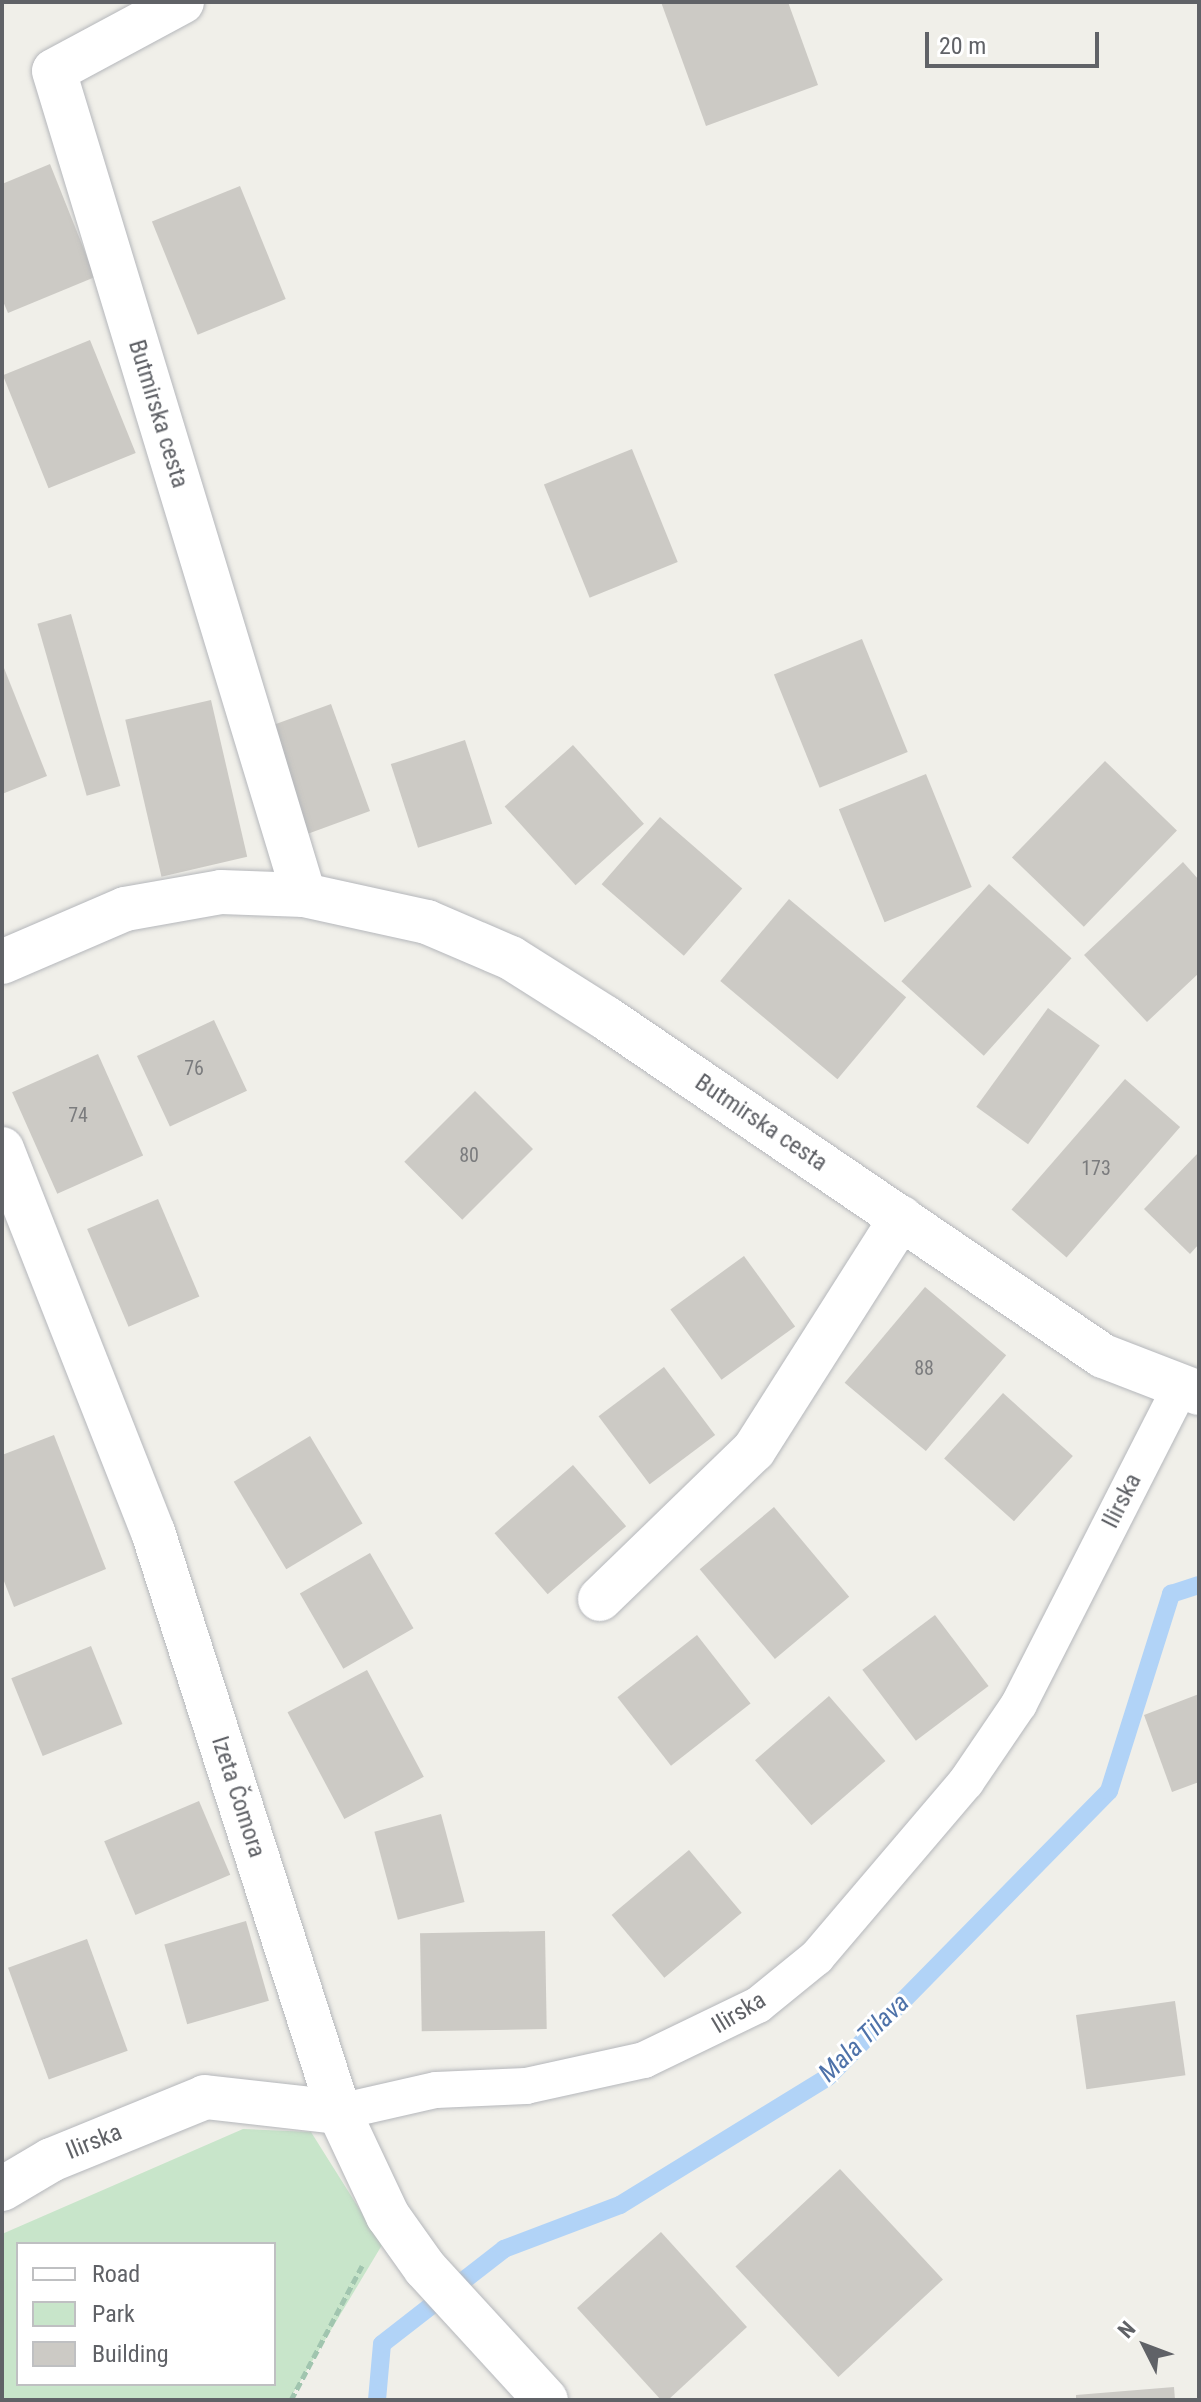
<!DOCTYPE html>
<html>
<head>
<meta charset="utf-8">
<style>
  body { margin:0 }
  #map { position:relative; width:1201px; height:2402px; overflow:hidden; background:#f0efe9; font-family:"Roboto Condensed",sans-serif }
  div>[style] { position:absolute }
  .green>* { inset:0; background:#c8e5ca }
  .stream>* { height:18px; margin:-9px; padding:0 9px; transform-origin:9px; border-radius:9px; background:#b1d3f7 }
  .building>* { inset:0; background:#cccac5; transform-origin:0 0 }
  .path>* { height:5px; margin-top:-2.5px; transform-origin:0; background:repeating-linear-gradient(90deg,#a1c5af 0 8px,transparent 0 12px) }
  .roads { filter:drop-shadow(0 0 2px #b5b7bb) drop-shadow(0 0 2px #b5b7bb) }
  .pedestrian>* { height:36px; margin:-18px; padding:0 18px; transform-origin:18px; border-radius:18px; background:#fff }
  .minor>* { height:44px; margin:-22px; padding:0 22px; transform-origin:22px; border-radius:22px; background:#fff }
  .tertiary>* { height:44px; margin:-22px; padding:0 22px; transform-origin:22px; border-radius:22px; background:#fff }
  span { translate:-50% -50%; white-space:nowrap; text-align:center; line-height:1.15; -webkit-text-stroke:6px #fff; paint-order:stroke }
  .number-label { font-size:20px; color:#7b7c7e }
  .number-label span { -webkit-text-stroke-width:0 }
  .street-label { font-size:24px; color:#606267 }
  .water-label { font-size:26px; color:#4e72a9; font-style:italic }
  .frame { position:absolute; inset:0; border:4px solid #606267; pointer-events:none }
  .legend { position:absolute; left:16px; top:2242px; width:260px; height:144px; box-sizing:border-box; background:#fff; border:2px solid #bfc0c2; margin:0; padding:10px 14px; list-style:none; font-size:24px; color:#606267 }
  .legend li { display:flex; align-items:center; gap:16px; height:40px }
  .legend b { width:40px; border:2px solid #bfc0c2 }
  .north { position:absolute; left:1105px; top:2306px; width:80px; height:80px; -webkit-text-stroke:6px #fff; paint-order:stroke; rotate:312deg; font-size:22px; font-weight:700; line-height:32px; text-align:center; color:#606267 }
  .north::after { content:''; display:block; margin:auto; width:28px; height:36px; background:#606267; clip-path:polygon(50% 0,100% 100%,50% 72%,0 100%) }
  .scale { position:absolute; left:925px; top:32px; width:174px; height:36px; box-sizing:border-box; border:4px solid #606267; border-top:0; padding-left:10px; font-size:24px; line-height:28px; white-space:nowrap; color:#606267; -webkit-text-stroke:6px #fff; paint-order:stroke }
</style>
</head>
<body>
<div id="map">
  <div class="green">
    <i style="clip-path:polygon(evenodd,243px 2129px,311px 2132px,382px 2245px,289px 2400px,2px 2400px,2px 2234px,243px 2129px,18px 2244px,274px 2244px,274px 2384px,18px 2384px,18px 2244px)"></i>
  </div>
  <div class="stream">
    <i style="left:377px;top:2400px;width:56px;rotate:-84.9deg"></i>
    <i style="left:382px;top:2344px;width:155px;rotate:-37.9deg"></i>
    <i style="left:504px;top:2249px;width:124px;rotate:-20.8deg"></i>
    <i style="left:620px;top:2205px;width:244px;rotate:-31.6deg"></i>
    <i style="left:828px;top:2077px;width:401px;rotate:-45.5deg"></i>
    <i style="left:1109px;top:1791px;width:207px;rotate:-72.5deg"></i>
    <i style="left:1171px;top:1594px;width:29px;rotate:-18deg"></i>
  </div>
  <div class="building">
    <i style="clip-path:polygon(661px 2px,788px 2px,818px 85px,706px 126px)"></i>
    <i style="clip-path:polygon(50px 164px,95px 277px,8px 313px,2px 299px,2px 184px)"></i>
    <i style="left:240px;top:186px;width:122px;height:95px;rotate:68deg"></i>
    <i style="left:90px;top:340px;width:122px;height:94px;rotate:68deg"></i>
    <i style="left:632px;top:449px;width:122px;height:95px;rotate:68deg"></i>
    <i style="left:71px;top:614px;width:179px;height:35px;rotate:74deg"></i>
    <i style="left:862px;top:639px;width:122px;height:95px;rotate:68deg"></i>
    <i style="clip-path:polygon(2px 663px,47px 776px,2px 794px)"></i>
    <i style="left:211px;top:700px;width:161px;height:88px;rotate:77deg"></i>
    <i style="left:331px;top:704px;width:114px;height:66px;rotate:70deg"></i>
    <i style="left:465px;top:740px;width:88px;height:78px;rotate:72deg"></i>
    <i style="left:573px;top:745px;width:106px;height:92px;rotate:48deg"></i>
    <i style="left:1105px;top:761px;width:100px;height:134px;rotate:44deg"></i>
    <i style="left:926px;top:774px;width:122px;height:94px;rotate:68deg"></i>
    <i style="left:660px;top:817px;width:109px;height:89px;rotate:41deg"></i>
    <i style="clip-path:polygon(1183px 862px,1199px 880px,1199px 973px,1147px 1022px,1084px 955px)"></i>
    <i style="left:989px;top:884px;width:111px;height:131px;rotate:42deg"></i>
    <i style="left:789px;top:899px;width:153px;height:107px;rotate:40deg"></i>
    <i style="left:1048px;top:1008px;width:64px;height:122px;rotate:36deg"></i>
    <i style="left:214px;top:1020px;width:78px;height:85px;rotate:65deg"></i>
    <i style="left:98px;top:1054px;width:111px;height:94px;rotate:66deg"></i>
    <i style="left:1125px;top:1079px;width:73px;height:173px;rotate:41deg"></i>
    <i style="left:475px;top:1091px;width:82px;height:100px;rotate:45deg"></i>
    <i style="clip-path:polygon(1199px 1152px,1199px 1244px,1190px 1254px,1144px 1209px)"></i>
    <i style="left:158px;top:1199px;width:106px;height:77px;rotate:67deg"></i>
    <i style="left:744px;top:1256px;width:87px;height:91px;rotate:54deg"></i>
    <i style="left:925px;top:1287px;width:106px;height:125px;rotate:40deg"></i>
    <i style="left:664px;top:1367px;width:85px;height:82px;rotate:53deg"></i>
    <i style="left:1003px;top:1393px;width:94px;height:88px;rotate:42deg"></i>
    <i style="clip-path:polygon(54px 1435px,106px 1569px,14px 1607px,2px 1576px,2px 1455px)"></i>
    <i style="left:310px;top:1436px;width:102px;height:89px;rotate:59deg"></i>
    <i style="left:573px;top:1465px;width:81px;height:104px;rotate:49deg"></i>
    <i style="left:774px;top:1507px;width:117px;height:97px;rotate:50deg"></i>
    <i style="left:370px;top:1553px;width:87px;height:81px;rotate:60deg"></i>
    <i style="left:935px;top:1615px;width:89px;height:91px;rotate:53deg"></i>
    <i style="left:697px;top:1635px;width:87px;height:101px;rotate:52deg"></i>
    <i style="left:91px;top:1646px;width:84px;height:86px;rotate:68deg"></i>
    <i style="left:367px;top:1670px;width:121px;height:90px;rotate:62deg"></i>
    <i style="clip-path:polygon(1199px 1694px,1199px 1782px,1172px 1792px,1144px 1715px)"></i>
    <i style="left:829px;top:1696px;width:86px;height:98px;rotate:49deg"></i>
    <i style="left:199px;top:1801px;width:80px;height:103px;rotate:67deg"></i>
    <i style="left:441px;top:1814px;width:91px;height:69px;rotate:75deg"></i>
    <i style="left:689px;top:1850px;width:82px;height:101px;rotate:50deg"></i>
    <i style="left:246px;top:1921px;width:83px;height:85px;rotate:74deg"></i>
    <i style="left:545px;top:1931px;width:98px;height:125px;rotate:89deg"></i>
    <i style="left:87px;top:1939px;width:119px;height:84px;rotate:70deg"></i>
    <i style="left:1175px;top:2001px;width:75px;height:100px;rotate:82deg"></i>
    <i style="left:840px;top:2169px;width:151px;height:143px;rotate:47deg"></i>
    <i style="clip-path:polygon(661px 2232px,747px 2327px,668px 2400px,661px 2400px,577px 2308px)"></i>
    <i style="clip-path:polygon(1174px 2387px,1175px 2400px,1076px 2400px,1076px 2395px)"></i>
  </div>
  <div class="path">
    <i style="left:291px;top:2400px;width:152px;rotate:-62.1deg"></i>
  </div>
  <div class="roads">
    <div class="pedestrian">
      <i style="left:339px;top:2112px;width:99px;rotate:-12.8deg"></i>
      <i style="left:436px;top:2090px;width:90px;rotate:-2.5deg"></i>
      <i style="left:526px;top:2086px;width:121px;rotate:-12.4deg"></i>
      <i style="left:644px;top:2060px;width:127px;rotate:-25.8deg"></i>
      <i style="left:758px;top:2005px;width:76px;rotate:-39.1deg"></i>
      <i style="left:817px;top:1957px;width:230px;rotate:-49.6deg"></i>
      <i style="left:966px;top:1782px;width:94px;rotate:-55.8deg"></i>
      <i style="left:1019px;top:1704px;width:355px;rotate:-63deg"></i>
    </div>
    <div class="minor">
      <i style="left:182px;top:2px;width:145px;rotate:151.7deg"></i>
      <i style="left:54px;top:71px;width:861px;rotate:73.12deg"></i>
      <i style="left:2px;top:1149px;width:412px;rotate:68.5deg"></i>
      <i style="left:153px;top:1532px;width:609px;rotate:72.22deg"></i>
      <i style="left:339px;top:2112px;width:115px;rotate:64.8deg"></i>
      <i style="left:388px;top:2216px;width:64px;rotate:54.6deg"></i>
      <i style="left:425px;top:2268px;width:179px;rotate:47.5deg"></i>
      <i style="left:600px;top:1599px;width:214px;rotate:-44.1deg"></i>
      <i style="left:754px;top:1450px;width:275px;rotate:-57.6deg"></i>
      <i style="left:2px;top:2189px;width:57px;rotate:-30.6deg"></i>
      <i style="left:51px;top:2160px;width:166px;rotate:-22.2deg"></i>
      <i style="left:205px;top:2097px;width:135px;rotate:6.4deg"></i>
    </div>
    <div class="tertiary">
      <i style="left:2px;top:962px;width:134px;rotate:-23.3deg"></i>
      <i style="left:125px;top:909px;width:97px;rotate:-10deg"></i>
      <i style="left:221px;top:892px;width:83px;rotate:2.1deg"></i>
      <i style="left:304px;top:895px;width:126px;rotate:12.4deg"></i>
      <i style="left:427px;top:922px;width:91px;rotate:23.2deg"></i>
      <i style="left:511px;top:958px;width:112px;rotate:32.3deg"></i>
      <i style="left:606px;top:1018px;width:601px;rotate:34.22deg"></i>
      <i style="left:1103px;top:1356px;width:103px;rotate:21.1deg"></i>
    </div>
  </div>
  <div class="number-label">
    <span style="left:194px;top:1068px">76</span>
    <span style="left:78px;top:1115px">74</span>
    <span style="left:469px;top:1155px">80</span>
    <span style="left:1096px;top:1168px">173</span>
    <span style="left:924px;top:1368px">88</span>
  </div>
  <div class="street-label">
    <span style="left:158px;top:414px;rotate:73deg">Butmirska cesta</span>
    <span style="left:761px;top:1123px;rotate:34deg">Butmirska cesta</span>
    <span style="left:1122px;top:1501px;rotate:-63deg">Ilirska</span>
    <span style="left:238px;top:1797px;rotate:72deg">Izeta Čomora</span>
    <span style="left:739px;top:2013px;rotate:-31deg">Ilirska</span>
    <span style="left:94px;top:2142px;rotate:-22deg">Ilirska</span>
  </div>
  <div class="water-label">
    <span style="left:864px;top:2038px;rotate:-44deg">Mala Tilava</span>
  </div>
  <div class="frame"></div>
  <ul class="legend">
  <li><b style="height:10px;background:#fff"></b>Road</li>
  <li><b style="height:22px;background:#c8e5ca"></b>Park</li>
  <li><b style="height:22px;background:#cccac5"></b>Building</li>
  </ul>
  <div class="north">N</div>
  <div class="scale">20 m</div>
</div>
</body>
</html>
